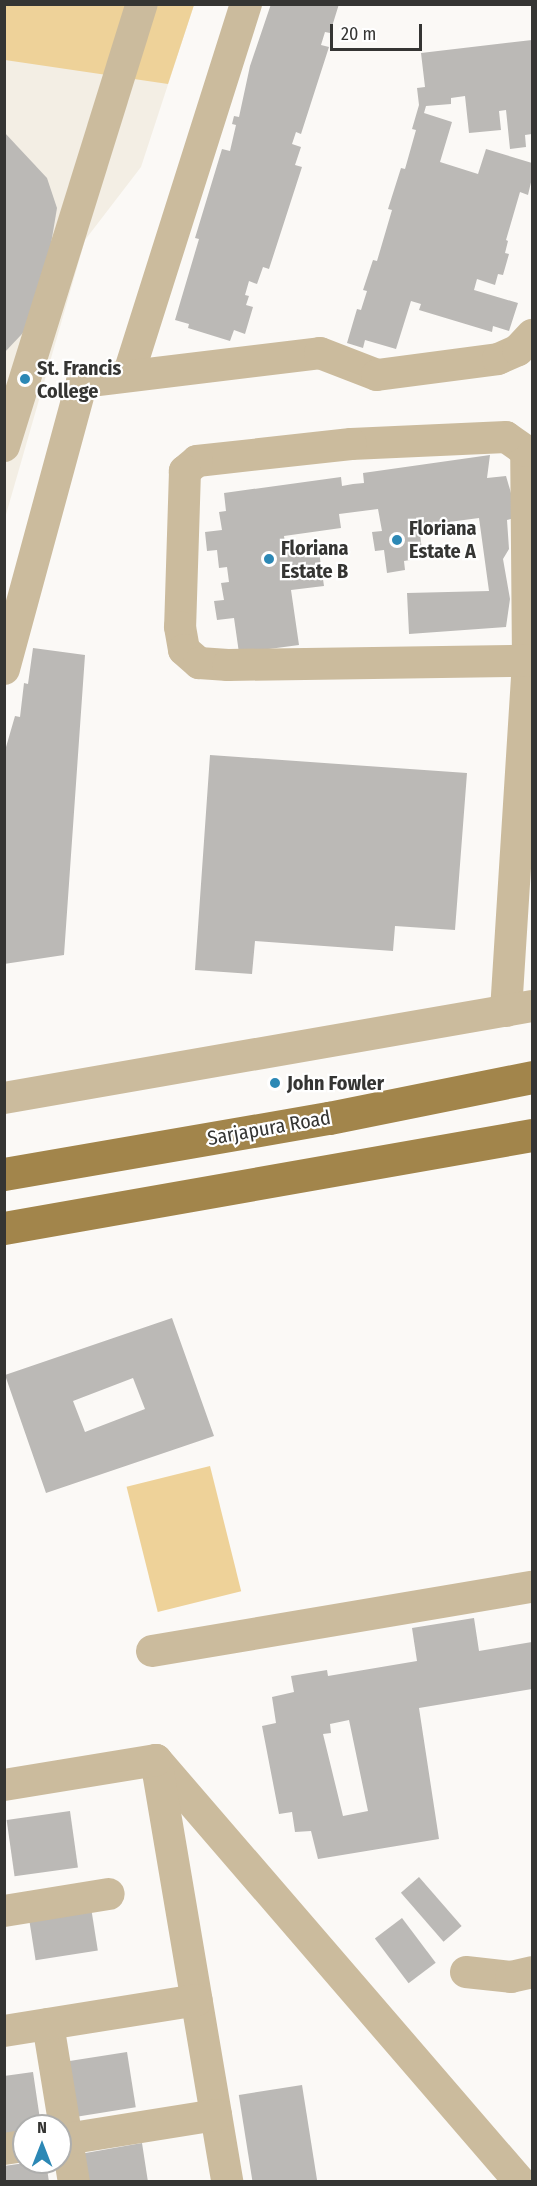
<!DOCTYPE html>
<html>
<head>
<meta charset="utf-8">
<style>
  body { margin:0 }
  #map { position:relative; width:537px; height:2186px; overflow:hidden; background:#fbf9f6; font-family:"Fira Sans Condensed",sans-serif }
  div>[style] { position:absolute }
  .built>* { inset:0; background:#f3eee4 }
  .green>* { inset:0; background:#eed299; transform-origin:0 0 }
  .building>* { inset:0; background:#bbb9b6; transform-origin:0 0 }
  .minor>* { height:32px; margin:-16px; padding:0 16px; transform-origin:16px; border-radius:16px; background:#cbbb9d }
  .major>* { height:33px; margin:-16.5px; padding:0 16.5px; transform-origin:16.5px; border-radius:16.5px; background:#a2854b }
  .dots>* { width:16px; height:16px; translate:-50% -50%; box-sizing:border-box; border:3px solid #fff; border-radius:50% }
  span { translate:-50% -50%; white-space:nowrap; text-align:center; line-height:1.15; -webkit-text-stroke:4.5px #fff; paint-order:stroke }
  .poi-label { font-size:20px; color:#353533; font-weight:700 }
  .left { translate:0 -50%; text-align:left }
  .street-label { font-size:20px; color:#353533 }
  .frame { position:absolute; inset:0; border:6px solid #353533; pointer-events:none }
  .north { position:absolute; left:12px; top:2114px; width:60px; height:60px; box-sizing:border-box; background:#fff; border:2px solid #aeaead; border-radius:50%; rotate:0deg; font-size:16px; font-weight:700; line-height:24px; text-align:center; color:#353533 }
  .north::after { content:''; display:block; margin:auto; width:21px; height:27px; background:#2c88b5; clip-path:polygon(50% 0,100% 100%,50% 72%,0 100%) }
  .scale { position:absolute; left:330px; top:24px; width:92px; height:27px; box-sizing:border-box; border:3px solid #353533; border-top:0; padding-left:8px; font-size:18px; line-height:21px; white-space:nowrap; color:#353533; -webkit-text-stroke:4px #fff; paint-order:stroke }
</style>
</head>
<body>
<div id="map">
  <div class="built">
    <i style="clip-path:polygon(5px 5px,194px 5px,141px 167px,85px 240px,5px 518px)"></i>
  </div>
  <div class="green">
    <i style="clip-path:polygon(5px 5px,194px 5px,168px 84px,5px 60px)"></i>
    <i style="left:210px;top:1466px;width:129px;height:86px;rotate:76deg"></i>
  </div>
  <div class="building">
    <i style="clip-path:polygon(271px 4px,339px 4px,330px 33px,325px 32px,321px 45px,329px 47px,301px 134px,296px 132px,292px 144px,301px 147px,295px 165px,302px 167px,269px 269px,263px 267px,257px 284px,249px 281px,245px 295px,249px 296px,246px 305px,253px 307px,245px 334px,234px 330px,230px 341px,188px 328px,189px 324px,175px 320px,199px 239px,195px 238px,222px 149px,230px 151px,236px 125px,232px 124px,234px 116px,239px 117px,250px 66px)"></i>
    <i style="clip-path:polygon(532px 40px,532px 134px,525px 135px,526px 147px,510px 149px,506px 110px,499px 111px,501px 130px,469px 133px,465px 96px,451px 98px,451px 104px,426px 106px,424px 113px,452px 122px,440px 162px,478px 174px,486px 149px,532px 163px,532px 178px,528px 195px,520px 192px,506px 240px,508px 241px,505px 253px,509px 254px,503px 275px,498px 274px,495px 285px,477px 279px,474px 290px,518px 303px,509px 331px,493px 326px,492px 332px,419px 310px,421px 304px,411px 301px,396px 349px,365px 340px,363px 348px,347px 343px,357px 309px,361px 310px,367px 291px,363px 290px,373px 260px,377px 261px,392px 210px,388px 209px,401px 168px,405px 169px,416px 130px,412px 129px,419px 105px,417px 88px,425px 87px,421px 53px)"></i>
    <i style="clip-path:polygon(4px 132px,47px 178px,57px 208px,39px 316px,4px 353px)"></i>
    <i style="clip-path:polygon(490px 455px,487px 478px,506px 476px,518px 517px,507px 520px,509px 549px,503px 559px,510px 599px,506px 627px,409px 634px,407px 593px,489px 591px,479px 518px,419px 526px,423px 558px,404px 561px,405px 570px,387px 573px,384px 550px,375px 551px,372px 532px,382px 531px,378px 509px,339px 514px,341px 528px,284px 536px,286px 550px,318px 545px,324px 586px,291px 590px,299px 645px,239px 653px,234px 618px,217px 620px,214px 601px,224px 600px,221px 583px,229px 582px,227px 567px,219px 568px,217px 550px,207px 551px,205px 532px,222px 530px,219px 512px,226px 511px,224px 493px,341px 477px,342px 486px,353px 484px,364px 483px,363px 473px)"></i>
    <i style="clip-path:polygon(33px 648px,85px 655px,64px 955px,4px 964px,4px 754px,15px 716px,20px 717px,24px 683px,28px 684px)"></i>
    <i style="clip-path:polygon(210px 755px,467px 773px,455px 930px,395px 926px,393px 951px,255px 941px,252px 974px,195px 970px)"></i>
    <i style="clip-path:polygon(evenodd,172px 1318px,214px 1436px,46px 1493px,5px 1375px,172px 1318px,133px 1378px,145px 1409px,85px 1432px,73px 1401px,133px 1378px)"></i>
    <i style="clip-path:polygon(evenodd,474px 1618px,479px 1651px,532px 1642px,532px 1689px,419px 1708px,439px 1839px,318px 1859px,311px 1831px,295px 1832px,292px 1812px,279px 1814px,262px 1726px,276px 1723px,272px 1697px,294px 1692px,291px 1676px,327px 1670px,328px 1676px,417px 1661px,412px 1628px,474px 1618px,349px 1720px,368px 1811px,343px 1816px,323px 1734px,331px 1733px,330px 1724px,349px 1720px)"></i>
    <i style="left:70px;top:1811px;width:57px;height:64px;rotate:82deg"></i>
    <i style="left:419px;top:1877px;width:65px;height:24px;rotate:49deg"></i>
    <i style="left:90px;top:1901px;width:50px;height:63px;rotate:81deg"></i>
    <i style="left:402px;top:1918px;width:56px;height:34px;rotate:53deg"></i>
    <i style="left:127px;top:2052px;width:56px;height:63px;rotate:81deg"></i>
    <i style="clip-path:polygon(33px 2072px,41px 2126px,24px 2126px,24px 2131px,4px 2134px,4px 2076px)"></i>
    <i style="left:302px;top:2085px;width:98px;height:64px;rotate:81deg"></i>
    <i style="clip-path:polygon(142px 2143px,148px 2182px,84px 2182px,80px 2154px)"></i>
    <i style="clip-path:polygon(32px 2162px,46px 2162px,49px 2182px,4px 2182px,4px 2166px)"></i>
  </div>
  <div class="minor">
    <i style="left:128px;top:376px;width:390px;rotate:-72.4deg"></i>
    <i style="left:4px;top:446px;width:463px;rotate:-72.7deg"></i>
    <i style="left:4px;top:669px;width:297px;rotate:-74.8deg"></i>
    <i style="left:82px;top:382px;width:240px;rotate:-6.9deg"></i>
    <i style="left:320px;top:353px;width:61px;rotate:21.1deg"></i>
    <i style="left:377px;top:375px;width:122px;rotate:-7.5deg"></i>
    <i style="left:498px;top:359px;width:22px;rotate:-24deg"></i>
    <i style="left:518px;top:350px;width:21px;rotate:-47deg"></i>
    <i style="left:506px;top:1011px;width:351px;rotate:-86.4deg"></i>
    <i style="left:528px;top:661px;width:210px;rotate:-90.5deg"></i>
    <i style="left:526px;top:451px;width:24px;rotate:-145deg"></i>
    <i style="left:506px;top:437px;width:155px;rotate:177.4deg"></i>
    <i style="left:351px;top:444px;width:155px;rotate:173.7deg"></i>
    <i style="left:197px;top:461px;width:16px;rotate:140deg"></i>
    <i style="left:185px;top:471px;width:156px;rotate:91.8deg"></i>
    <i style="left:180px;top:627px;width:23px;rotate:80deg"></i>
    <i style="left:184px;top:650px;width:20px;rotate:41deg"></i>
    <i style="left:199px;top:663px;width:29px;rotate:4deg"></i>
    <i style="left:228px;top:665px;width:300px;rotate:-0.8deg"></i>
    <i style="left:4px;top:1098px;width:536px;rotate:-9.88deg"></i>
    <i style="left:152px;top:1651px;width:385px;rotate:-9.6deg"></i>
    <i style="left:156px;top:1760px;width:557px;rotate:49.22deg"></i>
    <i style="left:156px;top:1760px;width:428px;rotate:80.4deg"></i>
    <i style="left:4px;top:1785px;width:154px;rotate:-9.3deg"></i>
    <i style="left:4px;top:1911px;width:106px;rotate:-9.2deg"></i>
    <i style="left:466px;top:1972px;width:45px;rotate:6.3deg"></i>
    <i style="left:511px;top:1977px;width:22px;rotate:-13deg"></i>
    <i style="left:48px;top:2024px;width:160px;rotate:80.7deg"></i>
    <i style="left:4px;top:2031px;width:195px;rotate:-9.1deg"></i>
    <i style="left:60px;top:2140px;width:158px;rotate:-9.1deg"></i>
    <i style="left:4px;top:2149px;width:20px;rotate:-9deg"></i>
  </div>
  <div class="major">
    <i style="left:4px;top:1174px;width:330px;rotate:-9.8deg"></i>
    <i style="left:329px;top:1118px;width:207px;rotate:-11.4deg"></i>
    <i style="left:4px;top:1228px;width:536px;rotate:-9.99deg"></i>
  </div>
  <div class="dots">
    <i style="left:25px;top:379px;background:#2c88b5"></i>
    <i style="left:397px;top:540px;background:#2c88b5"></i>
    <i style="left:269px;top:559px;background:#2c88b5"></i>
    <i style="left:275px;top:1083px;background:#2c88b5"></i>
  </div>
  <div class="poi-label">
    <span class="left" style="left:37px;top:380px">St. Francis<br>College</span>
    <span class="left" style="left:409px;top:540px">Floriana<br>Estate A</span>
    <span class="left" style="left:281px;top:560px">Floriana<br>Estate B</span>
    <span class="left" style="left:287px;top:1083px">John Fowler</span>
  </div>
  <div class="street-label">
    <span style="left:269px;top:1128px;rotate:-10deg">Sarjapura Road</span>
  </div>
  <div class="frame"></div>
  <div class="north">N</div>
  <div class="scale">20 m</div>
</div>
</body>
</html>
